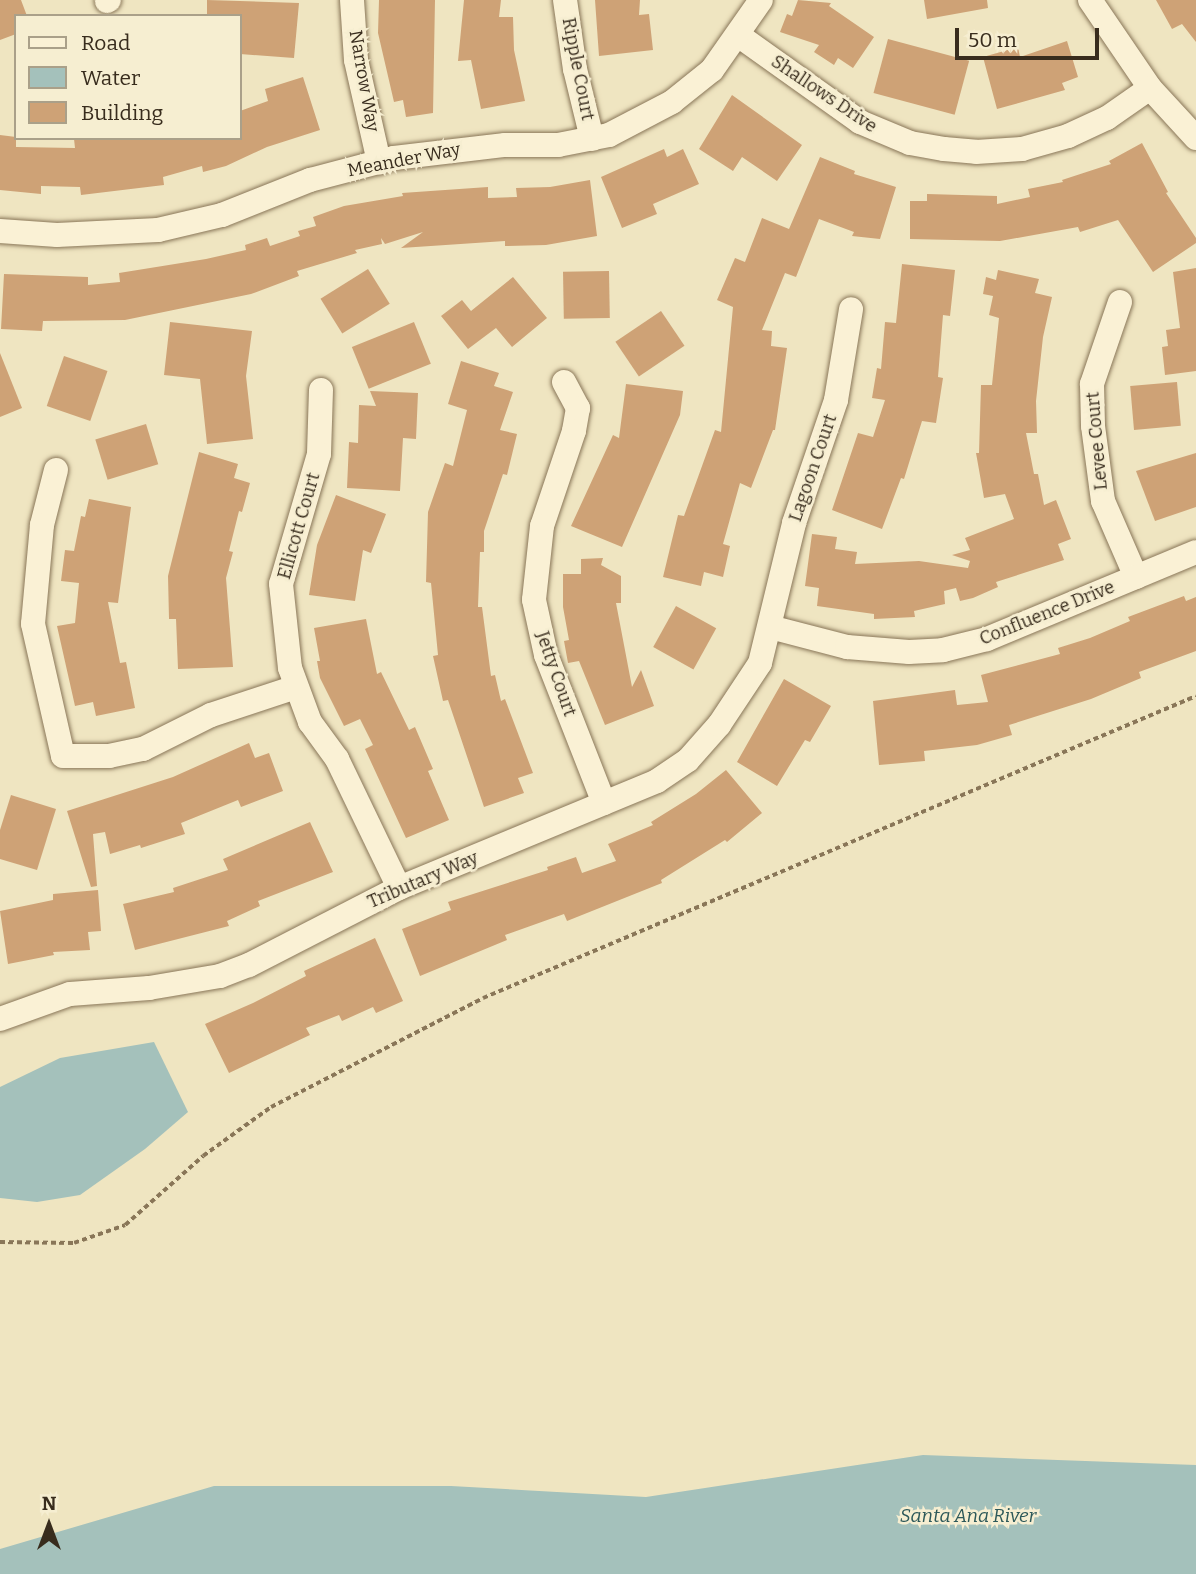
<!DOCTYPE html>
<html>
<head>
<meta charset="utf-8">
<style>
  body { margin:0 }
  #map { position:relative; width:1196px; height:1574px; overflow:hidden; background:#efe5c1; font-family:Bitter,serif }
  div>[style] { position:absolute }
  .water>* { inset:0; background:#a4c1bb }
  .building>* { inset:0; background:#cea276; transform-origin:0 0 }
  .path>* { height:3.5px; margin-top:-1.75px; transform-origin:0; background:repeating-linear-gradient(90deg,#897658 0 5px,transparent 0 8.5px) }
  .roads { filter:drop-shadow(0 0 2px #897658) drop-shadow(0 0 2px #897658) }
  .minor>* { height:24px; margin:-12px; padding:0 12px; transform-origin:12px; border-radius:12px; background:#faf1d5 }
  span { translate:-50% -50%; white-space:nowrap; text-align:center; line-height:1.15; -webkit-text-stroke:5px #f6eed1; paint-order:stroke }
  .street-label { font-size:18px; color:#382c1d }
  .water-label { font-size:19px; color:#2c5859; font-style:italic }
  .legend { position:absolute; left:14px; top:14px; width:228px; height:126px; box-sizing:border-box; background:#f6eed1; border:2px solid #aaa089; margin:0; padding:9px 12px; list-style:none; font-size:21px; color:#382c1d }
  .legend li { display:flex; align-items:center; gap:14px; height:35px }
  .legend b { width:35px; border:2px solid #aaa089 }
  .north { position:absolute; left:14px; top:1490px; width:70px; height:70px; -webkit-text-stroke:5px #f6eed1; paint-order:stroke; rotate:0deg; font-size:19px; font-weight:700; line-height:28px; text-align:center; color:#382c1d }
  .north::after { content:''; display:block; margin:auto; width:24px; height:32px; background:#382c1d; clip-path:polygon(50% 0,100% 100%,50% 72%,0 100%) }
  .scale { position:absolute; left:955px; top:28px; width:144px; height:32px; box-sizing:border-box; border:4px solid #382c1d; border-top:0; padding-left:9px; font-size:21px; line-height:24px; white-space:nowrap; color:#382c1d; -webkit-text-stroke:5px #f6eed1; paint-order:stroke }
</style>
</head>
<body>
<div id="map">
  <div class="water">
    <i style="clip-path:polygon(154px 1042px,188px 1112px,145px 1149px,80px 1195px,37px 1202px,0 1198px,0 1087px,60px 1058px)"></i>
    <i style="clip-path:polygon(923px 1455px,1196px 1465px,1196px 1574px,0 1574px,0 1549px,214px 1486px,451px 1486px,646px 1497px)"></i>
  </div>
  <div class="building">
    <i style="clip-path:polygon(0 0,21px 0,27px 16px,16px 16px,16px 34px,0 40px)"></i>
    <i style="clip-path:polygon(207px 0,299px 3px,294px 58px,240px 54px,240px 16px,207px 16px)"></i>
    <i style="clip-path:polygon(379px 0,435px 0,433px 113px,406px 117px,403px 100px,394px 102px,378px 33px)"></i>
    <i style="clip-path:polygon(464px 0,501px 0,499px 17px,513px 17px,514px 50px,525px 101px,481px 109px,471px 60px,458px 61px)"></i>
    <i style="clip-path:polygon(595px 0,640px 0,639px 15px,649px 14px,653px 50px,599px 56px)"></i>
    <i style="clip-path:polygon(798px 0,831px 3px,829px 6px,874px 37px,853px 68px,838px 58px,834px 65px,814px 52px,819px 45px,780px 32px,787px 14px,792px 16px)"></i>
    <i style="clip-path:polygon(924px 0,987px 0,988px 8px,927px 19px)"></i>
    <i style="clip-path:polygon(1156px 0,1196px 0,1196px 42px,1182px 24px,1172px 29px)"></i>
    <i style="left:888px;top:39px;width:84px;height:56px;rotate:15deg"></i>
    <i style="clip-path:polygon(1067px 41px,1078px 77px,1062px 83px,1065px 90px,997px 109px,983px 57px,1018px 47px,1020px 57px)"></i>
    <i style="clip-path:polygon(303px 77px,320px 130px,267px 147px,226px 166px,203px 172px,202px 166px,163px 177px,164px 185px,81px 195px,80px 187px,41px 186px,41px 194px,0 190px,0 135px,16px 137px,16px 147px,75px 148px,74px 139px,84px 138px,240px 138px,240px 111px,268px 101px,265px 89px)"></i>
    <i style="clip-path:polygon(732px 95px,802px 145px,777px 181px,742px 157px,733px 171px,699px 149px)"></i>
    <i style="clip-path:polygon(1142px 143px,1168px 192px,1166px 193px,1196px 238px,1196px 243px,1153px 272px,1118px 220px,1080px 232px,1078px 227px,1000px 241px,910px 239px,910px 201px,927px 201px,927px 194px,997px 196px,997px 204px,1030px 197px,1028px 189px,1063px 182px,1062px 180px,1111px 164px,1109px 161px)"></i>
    <i style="clip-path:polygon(664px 149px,667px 157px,683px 149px,699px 184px,653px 204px,657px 214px,622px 228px,601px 177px)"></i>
    <i style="clip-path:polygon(820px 157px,855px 171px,854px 174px,896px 187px,880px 239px,852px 236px,854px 232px,819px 219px,796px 277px,785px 273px,762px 330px,772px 331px,771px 346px,787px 348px,775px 430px,773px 430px,751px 488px,740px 483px,723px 544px,730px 546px,723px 577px,704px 572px,701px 586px,663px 577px,678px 515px,684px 516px,715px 430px,721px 432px,733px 307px,717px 300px,735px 258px,745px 262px,762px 218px,789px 229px)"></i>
    <i style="clip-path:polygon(590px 180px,597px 236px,546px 245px,505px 246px,505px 241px,401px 248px,423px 232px,385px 244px,381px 238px,382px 244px,355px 250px,357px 253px,297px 271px,299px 276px,251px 294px,125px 320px,43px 321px,42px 331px,1px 329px,4px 274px,88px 277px,88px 285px,120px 282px,119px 273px,206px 259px,246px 250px,245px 245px,267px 238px,270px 246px,300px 236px,298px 231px,316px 226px,313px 217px,344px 206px,403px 196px,402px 193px,488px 187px,488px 198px,517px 197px,516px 188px,550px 187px)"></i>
    <i style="clip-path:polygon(902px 264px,955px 270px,950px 316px,943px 315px,938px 377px,943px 378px,936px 423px,922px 421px,904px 479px,901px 478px,882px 529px,832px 510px,858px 433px,873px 437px,885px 400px,872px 398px,877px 368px,881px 369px,885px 322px,896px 323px)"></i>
    <i style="clip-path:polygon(1196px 268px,1196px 371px,1165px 375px,1162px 347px,1168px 346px,1166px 330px,1180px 328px,1173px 272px)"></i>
    <i style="left:368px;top:269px;width:41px;height:56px;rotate:58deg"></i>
    <i style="clip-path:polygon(998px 270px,1039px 279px,1035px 293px,1052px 297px,1043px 337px,1036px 401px,1037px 433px,1026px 433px,1034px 474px,1038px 474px,1044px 505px,1056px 500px,1071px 539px,1058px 544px,1064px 560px,996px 582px,998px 587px,973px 598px,960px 601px,956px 588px,944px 591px,945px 604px,914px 611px,915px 617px,874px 619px,874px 614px,817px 606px,819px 588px,805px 586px,812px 534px,837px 537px,835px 549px,857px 552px,855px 564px,919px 561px,968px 568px,970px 561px,952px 555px,970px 550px,965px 538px,1014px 519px,1005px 494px,984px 498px,976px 453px,979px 453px,981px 385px,992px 385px,999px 318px,989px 315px,993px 296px,983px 294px,986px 277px,996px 280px)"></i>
    <i style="left:609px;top:271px;width:47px;height:46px;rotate:89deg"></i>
    <i style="clip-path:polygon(513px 277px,547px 318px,512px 347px,496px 328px,468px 349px,441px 316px,462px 300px,471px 311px)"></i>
    <i style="left:661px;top:311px;width:42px;height:55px;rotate:56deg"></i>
    <i style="clip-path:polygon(170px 322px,252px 331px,246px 376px,253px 439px,207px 444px,200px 379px,164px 375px)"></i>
    <i style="left:414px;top:322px;width:45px;height:67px;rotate:68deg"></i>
    <i style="clip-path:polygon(0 353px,22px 408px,0 417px)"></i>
    <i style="left:64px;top:356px;width:46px;height:53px;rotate:19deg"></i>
    <i style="clip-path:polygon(461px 361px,499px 373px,494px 386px,513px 392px,500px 430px,517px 434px,507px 475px,503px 474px,484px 531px,484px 552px,480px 552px,478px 607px,482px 607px,491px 676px,495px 675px,501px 701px,505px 699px,533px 773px,518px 778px,524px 793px,484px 807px,448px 700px,443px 701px,433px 656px,438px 655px,431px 583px,426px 582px,428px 512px,445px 463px,453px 466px,467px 410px,448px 404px)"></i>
    <i style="left:1177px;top:382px;width:44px;height:47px;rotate:85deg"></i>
    <i style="clip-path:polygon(626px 384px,683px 391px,680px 415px,622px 547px,571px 526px,613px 435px,619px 438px)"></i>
    <i style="clip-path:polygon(370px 391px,418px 393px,416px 439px,403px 438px,400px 491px,347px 488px,349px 442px,358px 443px,359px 405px,376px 406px)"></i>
    <i style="left:146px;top:424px;width:42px;height:53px;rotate:73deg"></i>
    <i style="clip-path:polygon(199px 452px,238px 464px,234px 478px,250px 483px,242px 512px,239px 511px,229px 551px,233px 552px,226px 578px,233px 667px,178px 669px,176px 619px,169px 619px,168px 576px)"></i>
    <i style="clip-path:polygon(1196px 453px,1196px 507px,1155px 521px,1136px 471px)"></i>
    <i style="clip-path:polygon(336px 495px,386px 514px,371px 553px,363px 550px,355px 601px,309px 595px,317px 545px)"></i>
    <i style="clip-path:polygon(89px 499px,131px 507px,118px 603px,108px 602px,120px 663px,126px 662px,135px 708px,96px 716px,93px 702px,75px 706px,57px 626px,75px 623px,79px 583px,61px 581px,65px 550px,74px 551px,81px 516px,85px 517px)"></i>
    <i style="clip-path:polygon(603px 558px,601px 565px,621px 576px,621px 603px,616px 603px,632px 687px,641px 670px,654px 706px,605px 725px,579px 661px,568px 663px,564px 641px,569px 640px,563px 607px,563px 574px,581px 574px,581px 559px)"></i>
    <i style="clip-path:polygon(1184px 596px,1186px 601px,1196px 597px,1196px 651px,1139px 672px,1141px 678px,1091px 699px,1009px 725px,1012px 735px,977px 745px,924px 751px,925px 761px,879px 765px,873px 701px,955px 690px,957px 705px,988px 702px,981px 675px,1060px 654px,1058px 648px,1090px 638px,1130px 621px,1128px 617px)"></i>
    <i style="left:676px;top:606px;width:46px;height:47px;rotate:29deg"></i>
    <i style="clip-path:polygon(366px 619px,377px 674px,381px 672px,409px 730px,415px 727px,433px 769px,428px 771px,449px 820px,406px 838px,365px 749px,373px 745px,360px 719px,344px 726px,320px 678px,317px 661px,320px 661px,314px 628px)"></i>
    <i style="clip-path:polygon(784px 679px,831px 706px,810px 742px,805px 740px,777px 786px,737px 762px)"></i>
    <i style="clip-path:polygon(249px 743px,255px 758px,269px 753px,283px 791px,241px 807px,238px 800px,181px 823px,185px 834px,141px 848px,140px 845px,110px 854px,105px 832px,93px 834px,97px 886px,91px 887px,67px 811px,173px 777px)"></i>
    <i style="clip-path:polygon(726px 770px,762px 813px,727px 842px,725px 840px,661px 880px,662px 883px,567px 921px,564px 914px,505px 935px,507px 940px,420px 976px,402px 929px,451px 910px,448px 902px,548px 870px,547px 867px,576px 857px,582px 873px,616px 861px,608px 844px,653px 825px,651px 822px,696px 794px)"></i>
    <i style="clip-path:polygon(11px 795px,56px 809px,37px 870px,0 859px,0 830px)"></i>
    <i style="clip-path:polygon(310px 822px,333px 872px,258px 901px,260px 906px,227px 921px,229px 926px,135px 950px,123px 904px,174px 892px,173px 888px,228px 870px,223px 859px)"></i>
    <i style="clip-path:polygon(98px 890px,101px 931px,88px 932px,90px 950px,53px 952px,54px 955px,8px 964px,0 911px,53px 900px,53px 894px)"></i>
    <i style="clip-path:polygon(375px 938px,403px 1001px,376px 1013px,373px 1007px,342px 1021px,339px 1015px,306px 1028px,310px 1035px,229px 1073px,205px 1024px,253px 1003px,306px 976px,304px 971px)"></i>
  </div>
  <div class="path">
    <i style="left:0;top:1242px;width:74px;rotate:0.8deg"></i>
    <i style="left:74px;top:1243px;width:54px;rotate:-19.4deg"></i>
    <i style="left:125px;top:1225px;width:104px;rotate:-41.5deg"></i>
    <i style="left:203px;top:1156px;width:84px;rotate:-35.8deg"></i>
    <i style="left:271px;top:1107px;width:238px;rotate:-27.2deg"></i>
    <i style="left:483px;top:998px;width:774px;rotate:-22.96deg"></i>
  </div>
  <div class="roads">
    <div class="minor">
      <i style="left:352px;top:0;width:60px;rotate:86.2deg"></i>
      <i style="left:356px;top:60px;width:105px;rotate:77.3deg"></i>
      <i style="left:565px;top:0;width:70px;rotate:81.8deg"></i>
      <i style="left:575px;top:69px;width:72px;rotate:76.3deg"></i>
      <i style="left:1090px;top:0;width:107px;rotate:55.7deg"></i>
      <i style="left:1150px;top:88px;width:68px;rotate:47.4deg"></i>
      <i style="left:107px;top:1px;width:2px;rotate:-27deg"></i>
      <i style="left:738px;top:35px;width:150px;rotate:35.5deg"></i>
      <i style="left:860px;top:122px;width:54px;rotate:22.8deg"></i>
      <i style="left:910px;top:143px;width:35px;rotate:10deg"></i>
      <i style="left:944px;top:149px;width:32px;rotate:5deg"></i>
      <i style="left:976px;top:152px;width:46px;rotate:-3.7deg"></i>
      <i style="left:1022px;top:149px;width:48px;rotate:-15.8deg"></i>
      <i style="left:1068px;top:136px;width:43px;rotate:-24.8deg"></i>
      <i style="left:1107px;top:118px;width:52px;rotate:-34.9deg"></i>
      <i style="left:0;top:231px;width:57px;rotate:4deg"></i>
      <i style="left:57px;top:235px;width:101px;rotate:-2.8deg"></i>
      <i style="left:158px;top:230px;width:66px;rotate:-13.2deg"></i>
      <i style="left:222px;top:215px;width:95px;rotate:-21.7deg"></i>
      <i style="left:310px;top:180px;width:87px;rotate:-14.7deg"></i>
      <i style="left:394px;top:158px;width:112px;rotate:-6.7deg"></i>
      <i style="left:505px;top:145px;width:53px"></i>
      <i style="left:558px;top:145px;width:52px;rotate:-11.1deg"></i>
      <i style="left:609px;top:135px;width:71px;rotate:-27.6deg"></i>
      <i style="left:672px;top:102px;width:51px;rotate:-38.7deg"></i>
      <i style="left:712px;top:70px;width:85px;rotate:-55deg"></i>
      <i style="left:1120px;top:302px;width:87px;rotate:108.9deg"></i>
      <i style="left:1092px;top:384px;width:42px;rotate:88.6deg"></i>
      <i style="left:1093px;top:426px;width:76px;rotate:82.4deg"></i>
      <i style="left:1103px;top:501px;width:83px;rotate:66.5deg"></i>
      <i style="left:564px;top:382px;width:30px;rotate:62deg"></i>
      <i style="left:578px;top:408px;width:23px;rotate:100deg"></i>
      <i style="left:574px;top:431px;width:100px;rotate:108.6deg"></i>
      <i style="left:542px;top:526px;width:74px;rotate:96.2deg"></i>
      <i style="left:534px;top:600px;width:56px;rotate:77.7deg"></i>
      <i style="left:546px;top:655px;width:159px;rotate:68.6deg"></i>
      <i style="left:321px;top:390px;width:64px;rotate:91.8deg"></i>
      <i style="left:319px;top:454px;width:135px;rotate:106.3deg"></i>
      <i style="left:281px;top:584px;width:84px;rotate:83.9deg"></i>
      <i style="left:290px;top:668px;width:58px;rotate:69.7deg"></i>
      <i style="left:310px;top:722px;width:46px;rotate:53.9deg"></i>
      <i style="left:337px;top:759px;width:143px;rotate:64.3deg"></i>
      <i style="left:56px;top:470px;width:57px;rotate:104.3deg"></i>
      <i style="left:42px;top:525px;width:99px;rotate:95.2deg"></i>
      <i style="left:33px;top:624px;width:135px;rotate:77.2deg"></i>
      <i style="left:63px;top:756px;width:46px"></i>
      <i style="left:109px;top:756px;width:35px;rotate:-12deg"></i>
      <i style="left:143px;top:749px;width:76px;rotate:-26.6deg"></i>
      <i style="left:211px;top:715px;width:89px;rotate:-18.2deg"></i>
      <i style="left:770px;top:627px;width:80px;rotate:14.6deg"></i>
      <i style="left:847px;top:647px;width:62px;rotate:4.6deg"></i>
      <i style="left:909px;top:652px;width:34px;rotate:-3deg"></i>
      <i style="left:943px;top:650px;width:45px;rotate:-14deg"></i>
      <i style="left:987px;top:639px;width:226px;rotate:-22.6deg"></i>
      <i style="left:0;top:1019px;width:74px;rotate:-19.7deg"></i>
      <i style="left:70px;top:994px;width:79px;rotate:-4.3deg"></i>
      <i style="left:149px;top:988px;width:72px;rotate:-9.6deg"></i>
      <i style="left:220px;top:976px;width:31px;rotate:-21deg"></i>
      <i style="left:249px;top:965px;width:169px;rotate:-27.2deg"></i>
      <i style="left:399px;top:888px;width:279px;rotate:-22.5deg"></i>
      <i style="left:657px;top:781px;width:37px;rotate:-34deg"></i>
      <i style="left:688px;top:760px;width:47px;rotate:-48.5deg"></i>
      <i style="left:719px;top:725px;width:74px;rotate:-56.5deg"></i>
      <i style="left:760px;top:663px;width:144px;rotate:-76.3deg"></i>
      <i style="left:794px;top:523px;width:130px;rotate:-71.1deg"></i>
      <i style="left:836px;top:400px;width:92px;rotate:-80.6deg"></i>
    </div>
  </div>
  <div class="street-label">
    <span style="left:578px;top:69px;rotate:79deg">Ripple Court</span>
    <span style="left:364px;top:81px;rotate:80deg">Narrow Way</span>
    <span style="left:824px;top:94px;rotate:34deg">Shallows Drive</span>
    <span style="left:404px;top:160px;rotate:-11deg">Meander Way</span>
    <span style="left:1097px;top:441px;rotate:-95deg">Levee Court</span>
    <span style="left:813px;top:468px;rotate:-71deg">Lagoon Court</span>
    <span style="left:299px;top:526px;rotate:-74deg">Ellicott Court</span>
    <span style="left:1047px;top:613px;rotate:-22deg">Confluence Drive</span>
    <span style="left:556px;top:674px;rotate:71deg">Jetty Court</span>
    <span style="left:423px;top:880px;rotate:-23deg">Tributary Way</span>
  </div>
  <div class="water-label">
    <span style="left:968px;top:1516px">Santa Ana River</span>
  </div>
  <ul class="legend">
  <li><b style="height:9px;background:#faf1d5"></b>Road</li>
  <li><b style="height:19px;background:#a4c1bb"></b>Water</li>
  <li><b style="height:19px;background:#cea276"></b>Building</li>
  </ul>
  <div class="north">N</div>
  <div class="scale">50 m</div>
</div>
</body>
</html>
